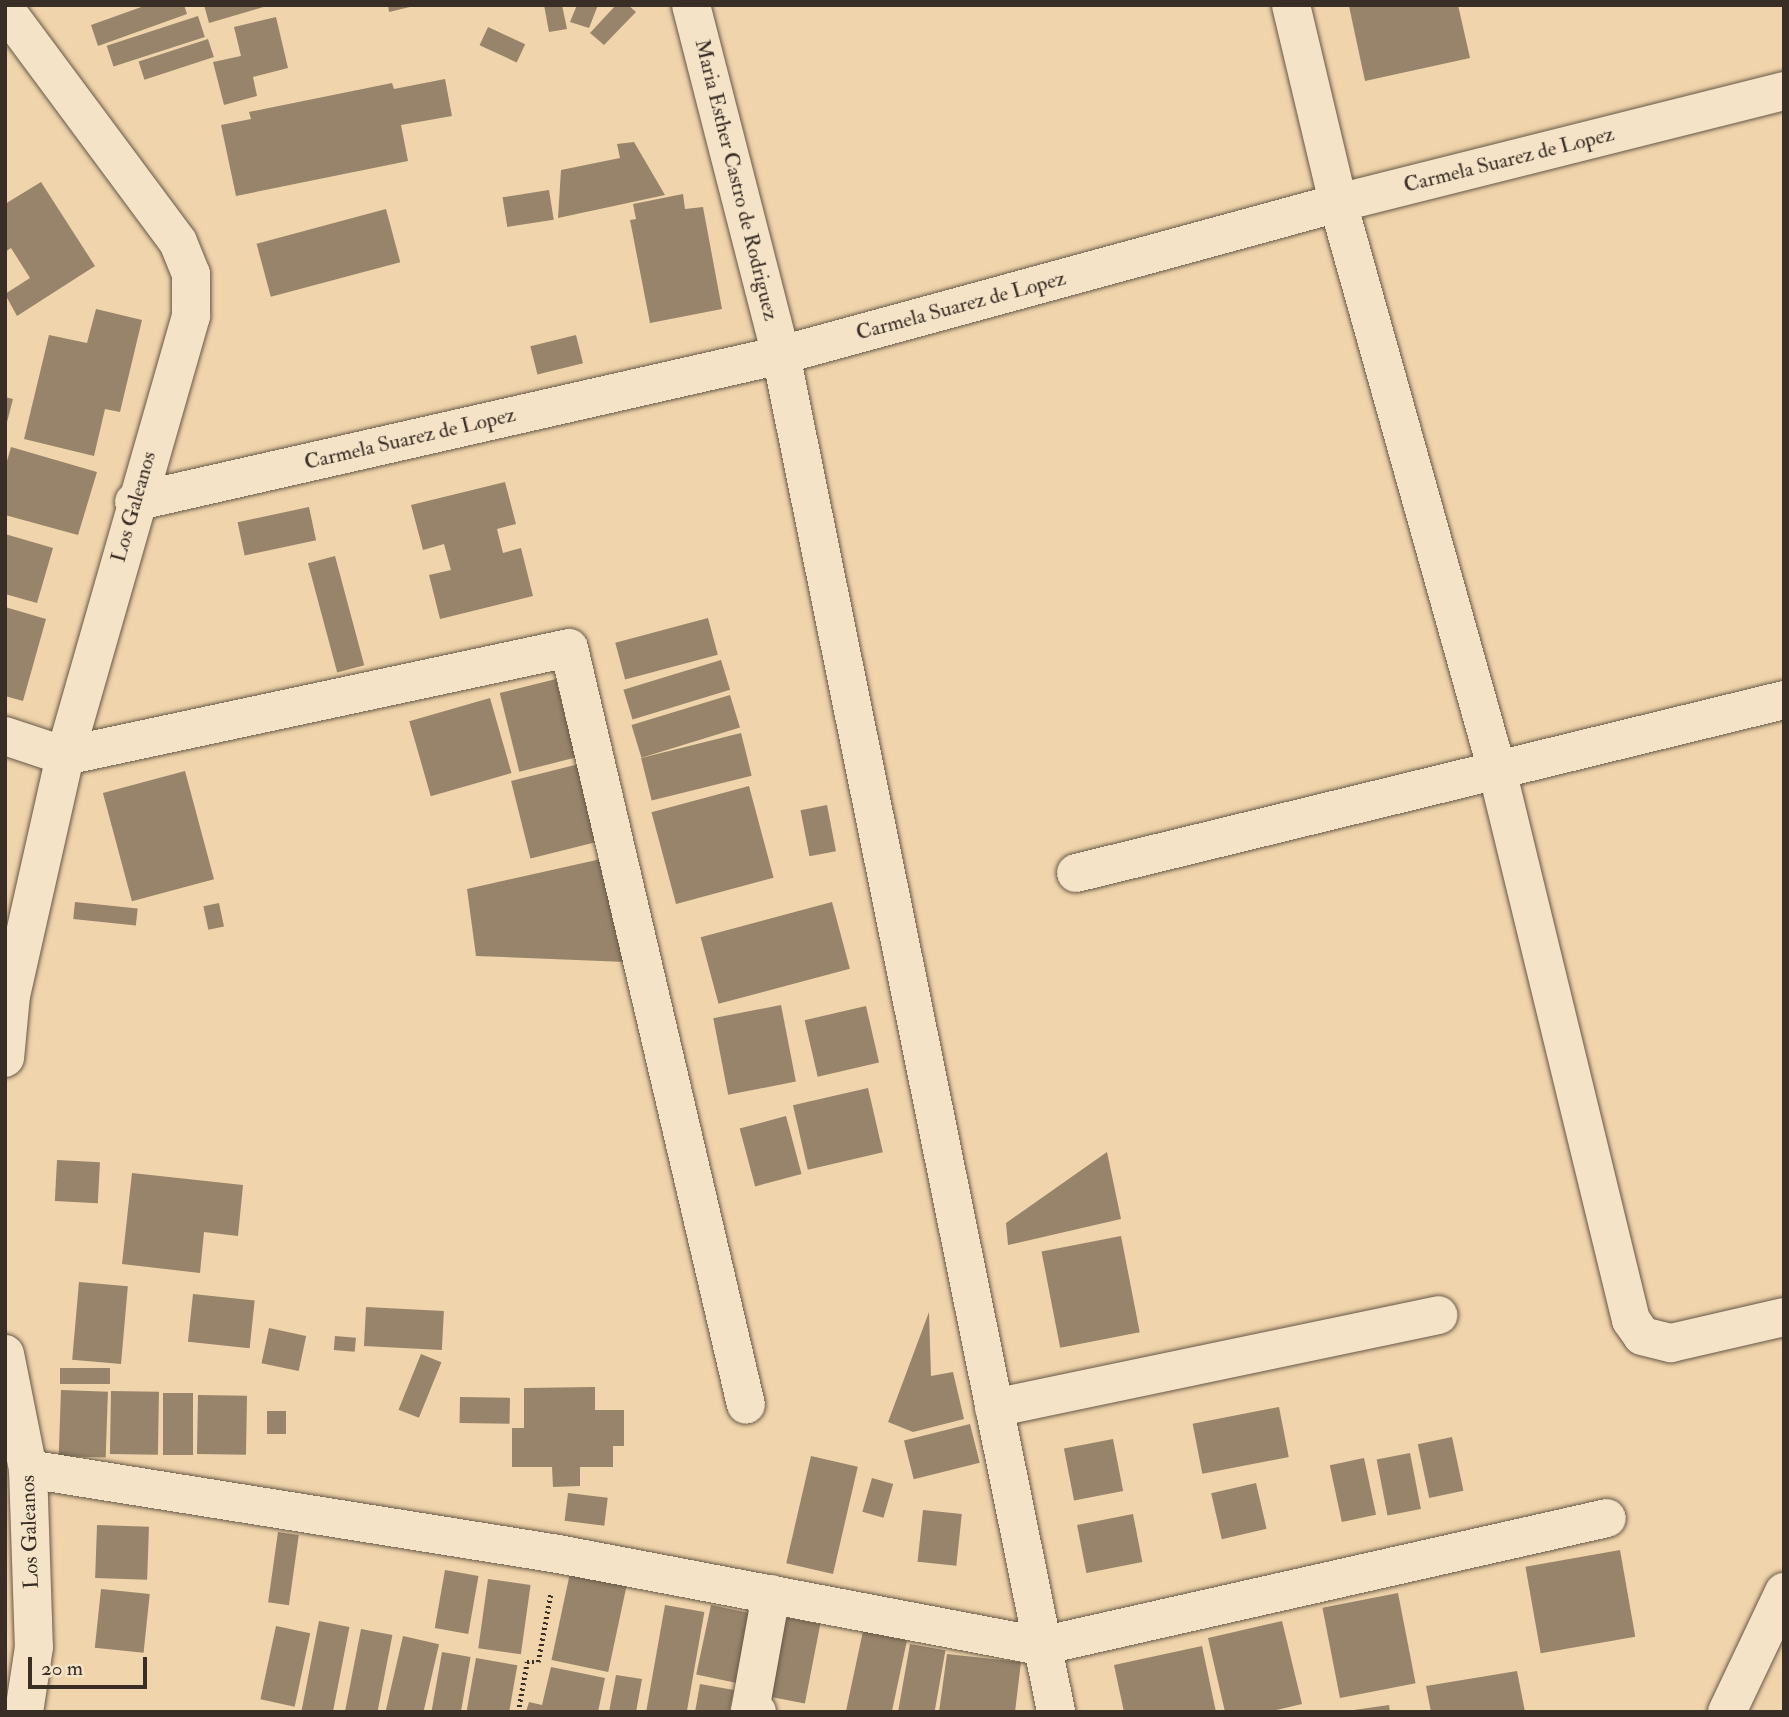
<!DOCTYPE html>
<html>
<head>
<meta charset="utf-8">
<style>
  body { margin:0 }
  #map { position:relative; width:1789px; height:1717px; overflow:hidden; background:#f0d4ab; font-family:"IM FELL Double Pica",serif }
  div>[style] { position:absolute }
  .building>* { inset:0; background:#98846b; transform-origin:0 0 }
  .path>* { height:4.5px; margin-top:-2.25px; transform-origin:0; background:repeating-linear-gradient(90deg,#382e26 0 2px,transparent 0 5.5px) }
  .roads { filter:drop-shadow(0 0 2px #665847) drop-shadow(0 0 2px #665847) }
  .minor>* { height:38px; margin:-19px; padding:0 19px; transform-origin:19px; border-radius:19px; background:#f5e3c8 }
  .tertiary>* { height:38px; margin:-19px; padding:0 19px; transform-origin:19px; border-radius:19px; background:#f5e3c8 }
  span { translate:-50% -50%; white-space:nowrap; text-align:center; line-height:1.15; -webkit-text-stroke:7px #f5e3c8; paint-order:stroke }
  .street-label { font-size:21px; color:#382e26 }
  .frame { position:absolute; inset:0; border:7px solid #382e26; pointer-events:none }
  .scale { position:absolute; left:28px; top:1657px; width:119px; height:32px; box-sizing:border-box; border:4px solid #382e26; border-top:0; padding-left:9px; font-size:21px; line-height:24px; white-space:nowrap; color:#382e26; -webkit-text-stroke:5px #f5e3c8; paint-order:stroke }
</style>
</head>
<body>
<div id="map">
  <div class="building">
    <i style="clip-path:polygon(147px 5px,184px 5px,187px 14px,98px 46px,91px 25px)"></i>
    <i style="clip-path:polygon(204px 5px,267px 5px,267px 6px,209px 23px)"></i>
    <i style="clip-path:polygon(388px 5px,414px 5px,414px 6px,389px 12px)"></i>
    <i style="clip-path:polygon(544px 5px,562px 5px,567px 29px,549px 32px)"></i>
    <i style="clip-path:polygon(577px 5px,598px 5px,589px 28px,570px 22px)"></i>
    <i style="clip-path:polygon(616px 5px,628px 5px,636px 12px,604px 45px,590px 33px)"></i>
    <i style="clip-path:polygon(1354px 5px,1458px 5px,1470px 58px,1365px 81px,1349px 6px)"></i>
    <i style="left:198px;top:16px;width:22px;height:96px;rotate:72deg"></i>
    <i style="clip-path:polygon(276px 17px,288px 68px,253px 77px,257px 96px,224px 105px,213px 62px,241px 56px,234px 27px)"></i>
    <i style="left:488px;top:27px;width:41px;height:20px;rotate:25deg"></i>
    <i style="left:208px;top:39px;width:19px;height:73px;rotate:72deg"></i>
    <i style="clip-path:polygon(445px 79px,452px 116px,401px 125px,408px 161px,236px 196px,221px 125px,251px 119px,249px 112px,392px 83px,394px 89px)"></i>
    <i style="clip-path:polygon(634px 142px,665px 195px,558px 218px,561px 170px,620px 158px,617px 144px)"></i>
    <i style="clip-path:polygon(41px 182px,95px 266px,17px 316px,5px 294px,30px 278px,11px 248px,5px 252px,5px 204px)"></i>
    <i style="left:549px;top:190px;width:30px;height:47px;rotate:81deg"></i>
    <i style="clip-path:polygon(683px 194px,685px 209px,703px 207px,722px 309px,650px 323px,630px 220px,636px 219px,633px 204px)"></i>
    <i style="left:386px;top:209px;width:55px;height:134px;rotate:75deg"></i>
    <i style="clip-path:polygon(96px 309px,142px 320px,120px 412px,105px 409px,94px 456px,24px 439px,49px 335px,87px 343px)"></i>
    <i style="left:576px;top:335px;width:29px;height:47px;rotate:76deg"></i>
    <i style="clip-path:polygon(5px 397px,13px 399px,6px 426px,5px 426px)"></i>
    <i style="clip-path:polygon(11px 447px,97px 472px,78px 535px,5px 515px,5px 468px)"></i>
    <i style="clip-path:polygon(505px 482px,516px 524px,497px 529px,503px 553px,521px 548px,533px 596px,440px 619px,429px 575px,451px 570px,444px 544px,423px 550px,411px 505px)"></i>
    <i style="left:309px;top:507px;width:34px;height:73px;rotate:78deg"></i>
    <i style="clip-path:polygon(5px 534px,53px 548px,37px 603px,5px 594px)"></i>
    <i style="left:335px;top:556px;width:113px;height:28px;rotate:75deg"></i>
    <i style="clip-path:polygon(5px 607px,46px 619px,23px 701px,5px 696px)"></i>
    <i style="left:708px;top:618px;width:38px;height:96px;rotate:75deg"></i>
    <i style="left:721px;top:660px;width:31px;height:102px;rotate:73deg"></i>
    <i style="left:556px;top:679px;width:81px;height:58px;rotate:76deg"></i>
    <i style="left:730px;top:695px;width:34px;height:103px;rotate:73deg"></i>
    <i style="left:490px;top:698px;width:78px;height:84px;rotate:74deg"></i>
    <i style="left:741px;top:733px;width:44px;height:103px;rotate:76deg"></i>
    <i style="left:579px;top:764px;width:80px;height:70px;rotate:76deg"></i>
    <i style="left:185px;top:771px;width:112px;height:85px;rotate:75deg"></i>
    <i style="left:749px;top:786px;width:95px;height:101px;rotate:75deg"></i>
    <i style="left:827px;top:805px;width:47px;height:27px;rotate:79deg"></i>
    <i style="clip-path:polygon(601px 859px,626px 962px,476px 956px,467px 889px)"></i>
    <i style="left:75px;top:902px;width:63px;height:17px;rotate:6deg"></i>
    <i style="left:832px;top:902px;width:69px;height:136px;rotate:75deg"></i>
    <i style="left:219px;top:903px;width:24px;height:16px;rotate:78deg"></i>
    <i style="left:781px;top:1005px;width:78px;height:69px;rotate:79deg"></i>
    <i style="left:866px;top:1006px;width:58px;height:63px;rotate:77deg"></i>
    <i style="left:868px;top:1088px;width:66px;height:77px;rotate:77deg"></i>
    <i style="left:786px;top:1116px;width:60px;height:48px;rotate:75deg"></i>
    <i style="clip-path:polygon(1107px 1152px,1121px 1219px,1008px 1245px,1006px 1223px)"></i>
    <i style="left:57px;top:1160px;width:43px;height:41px;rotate:3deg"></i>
    <i style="clip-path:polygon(132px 1173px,243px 1185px,238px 1236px,204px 1232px,200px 1273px,122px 1264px)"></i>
    <i style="left:1121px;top:1236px;width:98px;height:81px;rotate:79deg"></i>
    <i style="left:79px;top:1282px;width:49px;height:78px;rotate:5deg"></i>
    <i style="left:193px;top:1294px;width:62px;height:48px;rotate:6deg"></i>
    <i style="left:366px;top:1307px;width:78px;height:39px;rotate:3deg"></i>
    <i style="clip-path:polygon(929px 1312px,931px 1376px,953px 1372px,964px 1419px,913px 1432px,888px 1422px)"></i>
    <i style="left:269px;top:1328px;width:38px;height:36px;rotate:12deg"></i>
    <i style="left:335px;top:1336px;width:21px;height:14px;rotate:5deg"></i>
    <i style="left:421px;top:1354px;width:22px;height:60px;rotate:22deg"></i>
    <i style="left:60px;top:1368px;width:50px;height:16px"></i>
    <i style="clip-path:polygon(595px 1387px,595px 1410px,624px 1410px,624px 1446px,613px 1446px,613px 1467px,580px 1467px,580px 1486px,553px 1487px,552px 1467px,512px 1467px,512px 1428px,524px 1428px,524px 1388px)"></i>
    <i style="left:61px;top:1390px;width:47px;height:66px;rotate:2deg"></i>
    <i style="left:111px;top:1391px;width:48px;height:63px;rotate:1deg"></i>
    <i style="left:163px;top:1393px;width:30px;height:62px"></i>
    <i style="left:198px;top:1395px;width:49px;height:59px;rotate:1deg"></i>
    <i style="left:460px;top:1397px;width:50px;height:26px;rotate:1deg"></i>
    <i style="left:1279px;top:1407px;width:51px;height:88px;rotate:79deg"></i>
    <i style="left:267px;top:1411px;width:19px;height:23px"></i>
    <i style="left:970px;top:1424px;width:40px;height:68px;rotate:76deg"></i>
    <i style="left:1452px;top:1437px;width:55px;height:35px;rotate:78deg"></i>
    <i style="left:1113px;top:1439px;width:53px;height:50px;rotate:79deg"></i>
    <i style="left:1410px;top:1453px;width:57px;height:34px;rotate:79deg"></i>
    <i style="left:811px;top:1456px;width:48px;height:110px;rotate:13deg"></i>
    <i style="left:1364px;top:1458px;width:58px;height:35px;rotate:78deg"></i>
    <i style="left:872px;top:1478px;width:22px;height:35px;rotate:16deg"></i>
    <i style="left:1256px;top:1483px;width:47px;height:46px;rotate:77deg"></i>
    <i style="left:568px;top:1493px;width:40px;height:28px;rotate:7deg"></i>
    <i style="left:923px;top:1510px;width:39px;height:52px;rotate:6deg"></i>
    <i style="left:1133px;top:1514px;width:49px;height:57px;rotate:79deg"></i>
    <i style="left:97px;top:1525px;width:52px;height:53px;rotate:2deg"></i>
    <i style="left:278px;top:1532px;width:21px;height:71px;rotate:8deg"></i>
    <i style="left:1620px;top:1550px;width:88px;height:96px;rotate:80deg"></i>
    <i style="left:445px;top:1570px;width:34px;height:59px;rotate:10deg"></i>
    <i style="left:570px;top:1573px;width:58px;height:89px;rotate:12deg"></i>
    <i style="left:488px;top:1579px;width:43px;height:70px;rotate:8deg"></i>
    <i style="left:101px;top:1589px;width:49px;height:59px;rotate:6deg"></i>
    <i style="left:1398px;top:1593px;width:92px;height:77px;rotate:79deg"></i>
    <i style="left:665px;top:1605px;width:40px;height:109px;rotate:10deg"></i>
    <i style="left:711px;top:1605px;width:45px;height:71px;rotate:12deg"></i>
    <i style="left:784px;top:1617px;width:37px;height:81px;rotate:11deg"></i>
    <i style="left:319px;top:1621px;width:31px;height:93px;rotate:11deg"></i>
    <i style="clip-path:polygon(1282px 1621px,1302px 1704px,1268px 1712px,1225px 1712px,1208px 1638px)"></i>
    <i style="left:276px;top:1626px;width:35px;height:75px;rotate:12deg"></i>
    <i style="left:361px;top:1629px;width:32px;height:85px;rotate:11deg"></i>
    <i style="left:863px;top:1631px;width:45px;height:82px;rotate:12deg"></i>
    <i style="left:403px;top:1636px;width:37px;height:78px;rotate:13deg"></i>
    <i style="left:910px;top:1644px;width:36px;height:69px;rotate:10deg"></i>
    <i style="clip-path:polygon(1202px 1646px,1216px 1712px,1124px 1712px,1114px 1665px)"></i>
    <i style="left:442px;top:1652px;width:29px;height:61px;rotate:10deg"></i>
    <i style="clip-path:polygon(947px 1654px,1021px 1662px,1015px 1712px,939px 1712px)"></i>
    <i style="left:476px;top:1658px;width:42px;height:55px;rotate:10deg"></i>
    <i style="clip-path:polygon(551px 1667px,605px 1678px,598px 1712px,526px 1712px,529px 1702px,542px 1705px)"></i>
    <i style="clip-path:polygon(1517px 1671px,1525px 1712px,1431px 1712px,1426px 1686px)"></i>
    <i style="clip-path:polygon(616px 1675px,642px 1679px,636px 1712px,609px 1712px)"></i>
    <i style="clip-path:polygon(700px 1684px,734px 1690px,729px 1712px,695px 1712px)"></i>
    <i style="clip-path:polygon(1389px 1705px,1390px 1712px,1354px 1712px,1354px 1710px)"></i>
  </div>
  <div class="path">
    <i style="left:518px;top:1712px;width:51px;rotate:-79.8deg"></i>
    <i style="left:527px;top:1662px;width:11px"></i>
    <i style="left:538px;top:1662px;width:71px;rotate:-79.5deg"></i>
  </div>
  <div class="roads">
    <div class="minor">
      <i style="left:691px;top:5px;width:361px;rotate:75.6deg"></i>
      <i style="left:781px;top:355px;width:1385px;rotate:78.54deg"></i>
      <i style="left:1291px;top:5px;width:204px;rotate:76.6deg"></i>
      <i style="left:1338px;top:203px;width:589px;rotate:74.34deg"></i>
      <i style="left:1497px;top:770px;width:566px;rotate:76.31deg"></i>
      <i style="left:1631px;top:1320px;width:19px;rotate:55deg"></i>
      <i style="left:1642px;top:1336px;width:30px;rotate:14deg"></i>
      <i style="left:1671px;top:1343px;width:116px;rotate:-13deg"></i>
      <i style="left:5px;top:9px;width:290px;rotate:53.4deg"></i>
      <i style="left:178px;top:242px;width:35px;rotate:68deg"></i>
      <i style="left:191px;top:274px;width:42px;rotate:90deg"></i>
      <i style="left:191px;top:316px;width:458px;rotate:106deg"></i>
      <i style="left:65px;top:756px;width:245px;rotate:102.7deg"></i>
      <i style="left:11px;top:995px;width:63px;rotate:95.4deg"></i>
      <i style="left:134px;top:502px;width:663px;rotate:-12.8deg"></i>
      <i style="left:781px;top:355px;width:577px;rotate:-15.26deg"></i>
      <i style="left:1338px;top:203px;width:460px;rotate:-14.1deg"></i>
      <i style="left:5px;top:736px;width:63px;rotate:18.4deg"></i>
      <i style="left:65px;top:756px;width:515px;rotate:-12.09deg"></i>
      <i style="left:569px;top:648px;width:777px;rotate:76.84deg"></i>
      <i style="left:1076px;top:873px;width:729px;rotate:-13.73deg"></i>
      <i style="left:5px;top:1354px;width:117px;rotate:78.7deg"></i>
      <i style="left:28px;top:1469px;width:178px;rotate:88.1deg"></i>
      <i style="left:34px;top:1647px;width:66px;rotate:98.7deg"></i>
      <i style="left:994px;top:1408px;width:454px;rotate:-11.8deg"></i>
      <i style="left:28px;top:1469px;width:537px;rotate:9.11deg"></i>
      <i style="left:558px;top:1554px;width:492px;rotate:10.8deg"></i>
      <i style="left:1041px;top:1646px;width:580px;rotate:-12.74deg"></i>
      <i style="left:757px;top:1712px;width:7px;rotate:-172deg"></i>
      <i style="left:750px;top:1711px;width:119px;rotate:-79.8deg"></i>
    </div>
    <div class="tertiary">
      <i style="left:1727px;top:1712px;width:133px;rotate:-64.6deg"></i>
    </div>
  </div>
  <div class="street-label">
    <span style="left:1509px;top:160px;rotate:-14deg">Carmela Suarez de Lopez</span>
    <span style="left:736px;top:180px;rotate:76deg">Maria Esther Castro de Rodriguez</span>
    <span style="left:961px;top:306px;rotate:-15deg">Carmela Suarez de Lopez</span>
    <span style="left:410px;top:439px;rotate:-13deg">Carmela Suarez de Lopez</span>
    <span style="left:134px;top:507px;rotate:-74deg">Los Galeanos</span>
    <span style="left:30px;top:1532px;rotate:-92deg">Los Galeanos</span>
  </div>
  <div class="frame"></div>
  <div class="scale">20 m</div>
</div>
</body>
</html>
